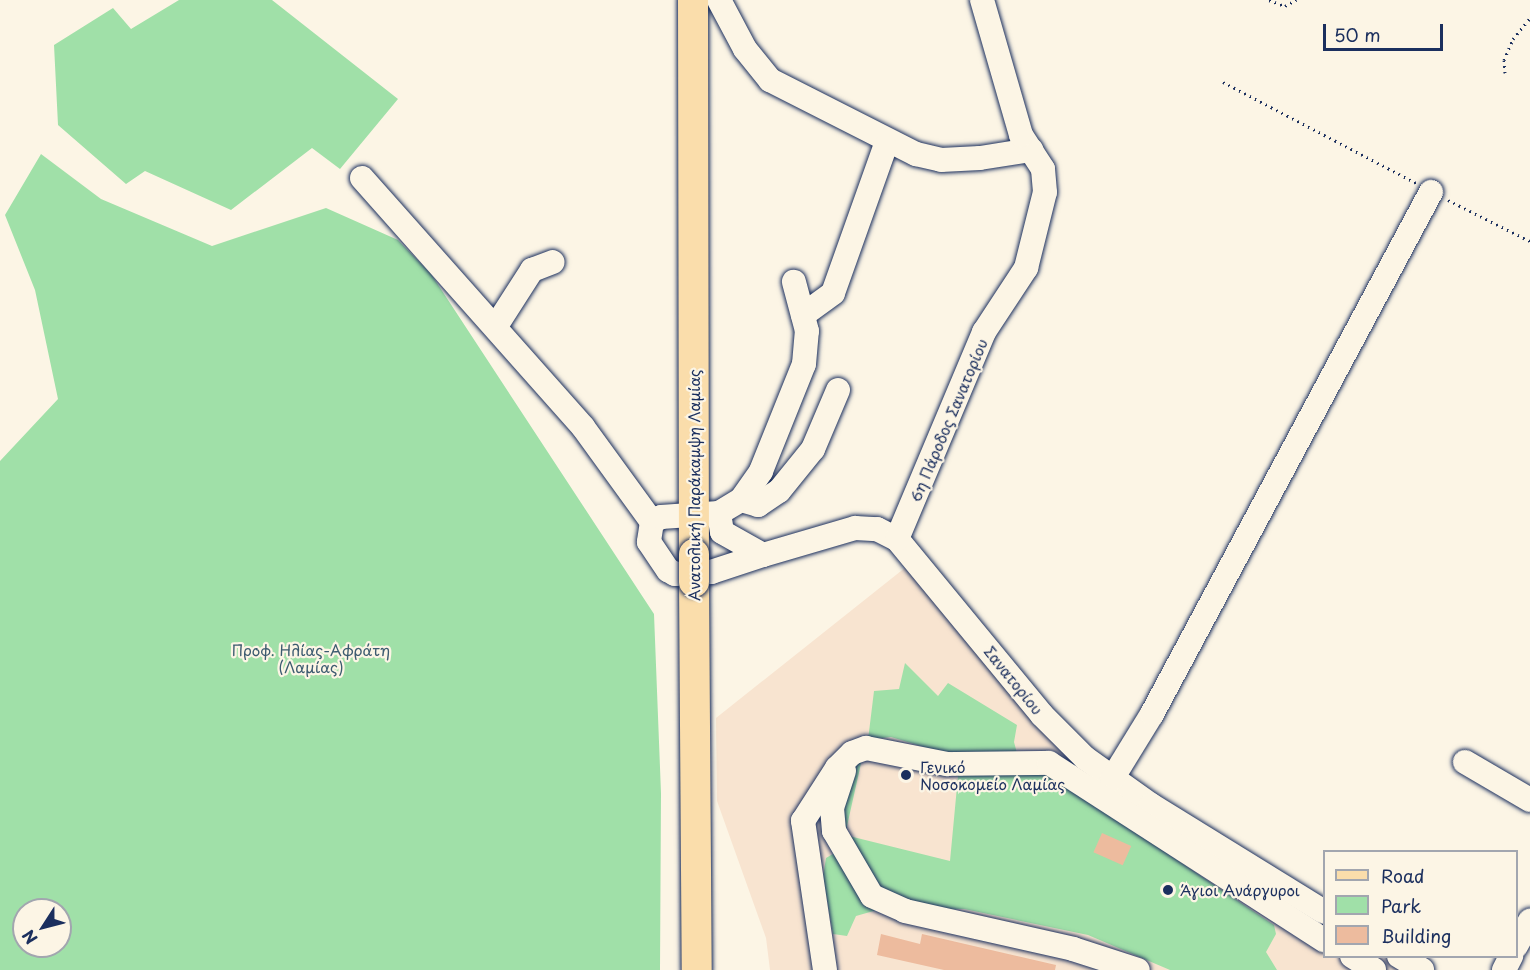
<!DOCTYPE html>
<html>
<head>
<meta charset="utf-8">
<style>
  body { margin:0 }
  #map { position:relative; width:1530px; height:970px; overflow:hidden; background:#fcf5e5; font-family:"Playpen Sans",sans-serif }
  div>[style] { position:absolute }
  .built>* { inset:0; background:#f8e4d0 }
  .green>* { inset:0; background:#a0e0a8 }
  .building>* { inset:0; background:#edbb9e; transform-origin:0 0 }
  .path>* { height:3px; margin-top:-1.5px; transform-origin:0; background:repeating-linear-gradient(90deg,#1b2f5e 0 1.5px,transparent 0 6px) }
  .roads { filter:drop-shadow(0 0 2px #1b2f5e) drop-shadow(0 0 2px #1b2f5e) }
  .minor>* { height:24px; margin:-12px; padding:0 12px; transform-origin:12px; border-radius:12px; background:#fcf5e5 }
  .major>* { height:30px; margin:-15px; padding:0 15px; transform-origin:15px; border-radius:15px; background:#faddab }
  .bridges { filter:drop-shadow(0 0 2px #1b2f5e) drop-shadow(0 0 2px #1b2f5e) }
  .major-bridge>* { height:30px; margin:-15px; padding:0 15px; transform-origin:15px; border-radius:15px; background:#faddab }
  .dots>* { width:16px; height:16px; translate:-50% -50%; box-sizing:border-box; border:3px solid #fcf5e5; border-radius:50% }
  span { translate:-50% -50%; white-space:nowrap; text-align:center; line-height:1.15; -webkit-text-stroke:4.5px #fcf5e5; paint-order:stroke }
  .street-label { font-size:15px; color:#1b2f5e }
  .park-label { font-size:15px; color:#3c5b70 }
  .poi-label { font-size:15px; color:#1b2f5e }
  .left { translate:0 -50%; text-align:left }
  .legend { position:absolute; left:1323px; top:850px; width:195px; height:108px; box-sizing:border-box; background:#fcf5e5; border:2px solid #a2a6af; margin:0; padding:8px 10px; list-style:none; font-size:18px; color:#1b2f5e }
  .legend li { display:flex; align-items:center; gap:12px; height:30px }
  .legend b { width:30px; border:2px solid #a2a6af }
  .north { position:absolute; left:12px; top:898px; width:60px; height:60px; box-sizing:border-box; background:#fcf5e5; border:2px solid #a2a6af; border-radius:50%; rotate:234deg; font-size:16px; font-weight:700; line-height:24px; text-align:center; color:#1b2f5e }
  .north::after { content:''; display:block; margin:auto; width:21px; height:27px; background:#1b2f5e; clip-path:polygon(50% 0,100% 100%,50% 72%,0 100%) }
  .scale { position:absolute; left:1323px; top:24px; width:120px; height:27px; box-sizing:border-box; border:3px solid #1b2f5e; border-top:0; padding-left:8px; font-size:18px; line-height:21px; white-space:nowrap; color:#1b2f5e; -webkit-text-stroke:4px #fcf5e5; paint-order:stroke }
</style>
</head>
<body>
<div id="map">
  <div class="built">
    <i style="clip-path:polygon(906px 567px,1022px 708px,1324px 920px,1324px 956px,1383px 957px,1405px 970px,770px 970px,766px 938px,717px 801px,716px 718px)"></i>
  </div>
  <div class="green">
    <i style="clip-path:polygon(179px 0,272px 0,398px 99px,340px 169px,312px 148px,231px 210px,145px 171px,126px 184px,58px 125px,54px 45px,113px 8px,131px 29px)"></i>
    <i style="clip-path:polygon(evenodd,41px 154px,101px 199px,212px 246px,326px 208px,398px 240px,431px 274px,654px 614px,661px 793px,660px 970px,0 970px,0 461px,58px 399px,35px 290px,5px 215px,41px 154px,24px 910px,60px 910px,60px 946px,24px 946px,24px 910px)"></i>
    <i style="clip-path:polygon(905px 663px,938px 696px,948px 683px,1017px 725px,1014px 742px,1021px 768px,1052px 776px,1274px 925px,1276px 934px,1266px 952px,1277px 970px,1170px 970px,1088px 935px,964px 909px,877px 910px,856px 916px,847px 936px,833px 934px,823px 877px,826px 858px,845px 847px,839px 827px,846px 772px,862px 759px,845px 835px,950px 861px,958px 776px,932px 771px,937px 751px,891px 737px,868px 740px,874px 691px,899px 689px)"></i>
  </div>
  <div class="building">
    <i style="left:1102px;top:833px;width:32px;height:21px;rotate:24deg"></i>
    <i style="clip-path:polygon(881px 934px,920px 944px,922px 934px,1056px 965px,1055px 970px,944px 970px,877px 955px)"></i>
  </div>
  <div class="path">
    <i style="left:1269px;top:0;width:17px;rotate:21deg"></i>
    <i style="left:1285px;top:6px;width:13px;rotate:-29deg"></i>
    <i style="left:1505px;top:73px;width:13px;rotate:-94deg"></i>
    <i style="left:1504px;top:60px;width:23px;rotate:-67deg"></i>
    <i style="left:1513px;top:39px;width:27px;rotate:-51deg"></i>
    <i style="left:1223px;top:82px;width:218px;rotate:27.6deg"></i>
    <i style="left:1448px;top:200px;width:92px;rotate:26.6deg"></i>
  </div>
  <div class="roads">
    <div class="minor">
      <i style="left:719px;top:0;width:55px;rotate:62deg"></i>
      <i style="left:745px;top:49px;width:40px;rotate:51deg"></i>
      <i style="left:770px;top:80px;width:164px;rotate:26.9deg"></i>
      <i style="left:916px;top:154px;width:26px;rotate:13deg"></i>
      <i style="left:941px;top:160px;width:39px;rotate:-3deg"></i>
      <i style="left:980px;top:158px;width:52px;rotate:-8.9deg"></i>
      <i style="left:362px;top:178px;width:333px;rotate:48.4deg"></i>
      <i style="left:583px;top:427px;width:117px;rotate:54deg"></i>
      <i style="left:652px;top:522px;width:20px;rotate:99deg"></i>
      <i style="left:649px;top:542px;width:34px;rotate:56deg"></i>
      <i style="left:668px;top:570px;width:8px;rotate:30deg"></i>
      <i style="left:675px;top:574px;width:36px;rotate:-3deg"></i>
      <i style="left:711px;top:572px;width:55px;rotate:-18.1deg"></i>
      <i style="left:803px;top:315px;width:37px;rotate:-36deg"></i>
      <i style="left:833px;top:293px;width:155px;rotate:-70.4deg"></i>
      <i style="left:496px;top:326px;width:67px;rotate:-57.3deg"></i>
      <i style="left:532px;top:270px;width:22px;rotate:-21deg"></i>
      <i style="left:741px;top:500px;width:18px;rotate:16deg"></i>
      <i style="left:758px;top:505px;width:25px;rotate:-34deg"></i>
      <i style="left:779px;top:491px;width:54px;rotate:-51deg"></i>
      <i style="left:813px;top:449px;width:64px;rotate:-67deg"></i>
      <i style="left:719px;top:513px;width:19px;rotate:81deg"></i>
      <i style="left:722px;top:532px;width:47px;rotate:29.3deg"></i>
      <i style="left:763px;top:555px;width:96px;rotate:-16.4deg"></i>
      <i style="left:855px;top:528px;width:22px;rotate:3deg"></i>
      <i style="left:877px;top:529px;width:22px;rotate:27deg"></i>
      <i style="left:897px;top:539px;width:228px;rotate:50.5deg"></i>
      <i style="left:1042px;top:715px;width:61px;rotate:45deg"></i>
      <i style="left:1085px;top:758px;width:81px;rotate:35.5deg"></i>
      <i style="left:1151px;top:805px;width:203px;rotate:31.7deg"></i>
      <i style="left:652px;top:522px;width:10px;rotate:-29deg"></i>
      <i style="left:661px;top:517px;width:58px;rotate:-3.9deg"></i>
      <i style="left:719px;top:513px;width:26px;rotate:-31deg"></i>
      <i style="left:741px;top:500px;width:35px;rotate:-55deg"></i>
      <i style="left:761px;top:471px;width:115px;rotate:-68.1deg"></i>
      <i style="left:804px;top:364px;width:33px;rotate:-85deg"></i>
      <i style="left:807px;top:331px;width:51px;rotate:-104.9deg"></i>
      <i style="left:897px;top:539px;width:225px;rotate:-67.2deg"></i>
      <i style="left:984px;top:332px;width:77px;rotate:-56.7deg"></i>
      <i style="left:1026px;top:268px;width:78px;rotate:-76deg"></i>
      <i style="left:1045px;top:192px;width:23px;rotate:-95deg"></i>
      <i style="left:1043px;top:169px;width:40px;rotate:-122.9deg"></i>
      <i style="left:1021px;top:135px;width:141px;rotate:-106.1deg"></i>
      <i style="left:1465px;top:762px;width:75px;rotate:30.3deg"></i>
      <i style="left:844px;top:771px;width:39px;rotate:108deg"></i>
      <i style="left:832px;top:808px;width:23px;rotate:85deg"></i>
      <i style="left:834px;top:831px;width:75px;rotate:59.7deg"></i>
      <i style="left:872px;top:896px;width:36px;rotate:24deg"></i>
      <i style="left:905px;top:911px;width:172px;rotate:12.7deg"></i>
      <i style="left:1073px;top:949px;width:68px;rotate:17.9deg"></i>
      <i style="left:1112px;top:779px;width:76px;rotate:-58.4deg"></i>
      <i style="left:1152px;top:714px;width:592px;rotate:-61.88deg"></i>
      <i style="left:1516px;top:946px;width:29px;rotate:-61deg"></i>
      <i style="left:1352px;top:956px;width:26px;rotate:32deg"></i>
      <i style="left:1399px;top:956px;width:27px;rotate:31deg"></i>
      <i style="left:825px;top:970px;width:151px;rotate:-98.4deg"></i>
      <i style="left:803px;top:821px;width:63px;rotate:-57.3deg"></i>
      <i style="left:837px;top:768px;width:21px;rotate:-45deg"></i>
      <i style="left:852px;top:753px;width:15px;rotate:-20deg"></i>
      <i style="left:866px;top:748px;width:83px;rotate:11.2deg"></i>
      <i style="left:947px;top:764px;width:102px;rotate:-0.6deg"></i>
      <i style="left:1049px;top:763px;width:327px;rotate:32.8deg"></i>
      <i style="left:1504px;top:970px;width:16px;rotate:-63deg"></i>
    </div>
    <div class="major">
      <i style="left:693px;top:0;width:554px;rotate:89.9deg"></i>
      <i style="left:694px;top:582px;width:388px;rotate:89.6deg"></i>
    </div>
  </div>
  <div class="bridges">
    <div class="major-bridge">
      <i style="left:694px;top:582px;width:28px;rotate:-90deg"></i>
    </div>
  </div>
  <div class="dots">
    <i style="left:906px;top:775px;background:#1b2f5e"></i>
    <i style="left:1168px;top:890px;background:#1b2f5e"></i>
  </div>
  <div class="street-label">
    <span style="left:948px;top:420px;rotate:-67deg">6η Πάροδος Σανατορίου</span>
    <span style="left:694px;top:485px;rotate:-90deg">Ανατολική Παράκαμψη Λαμίας</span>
    <span style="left:1014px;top:680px;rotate:51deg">Σανατορίου</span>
  </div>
  <div class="park-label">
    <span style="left:311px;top:658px">Προφ. Ηλίας-Αφράτη<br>(Λαμίας)</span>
  </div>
  <div class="poi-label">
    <span class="left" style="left:920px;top:775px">Γενικό<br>Νοσοκομείο Λαμίας</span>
    <span class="left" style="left:1180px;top:890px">Άγιοι Ανάργυροι</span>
  </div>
  <ul class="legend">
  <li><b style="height:8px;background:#faddab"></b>Road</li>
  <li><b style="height:16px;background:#a0e0a8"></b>Park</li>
  <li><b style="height:16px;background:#edbb9e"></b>Building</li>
  </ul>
  <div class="north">N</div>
  <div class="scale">50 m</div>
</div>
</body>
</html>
